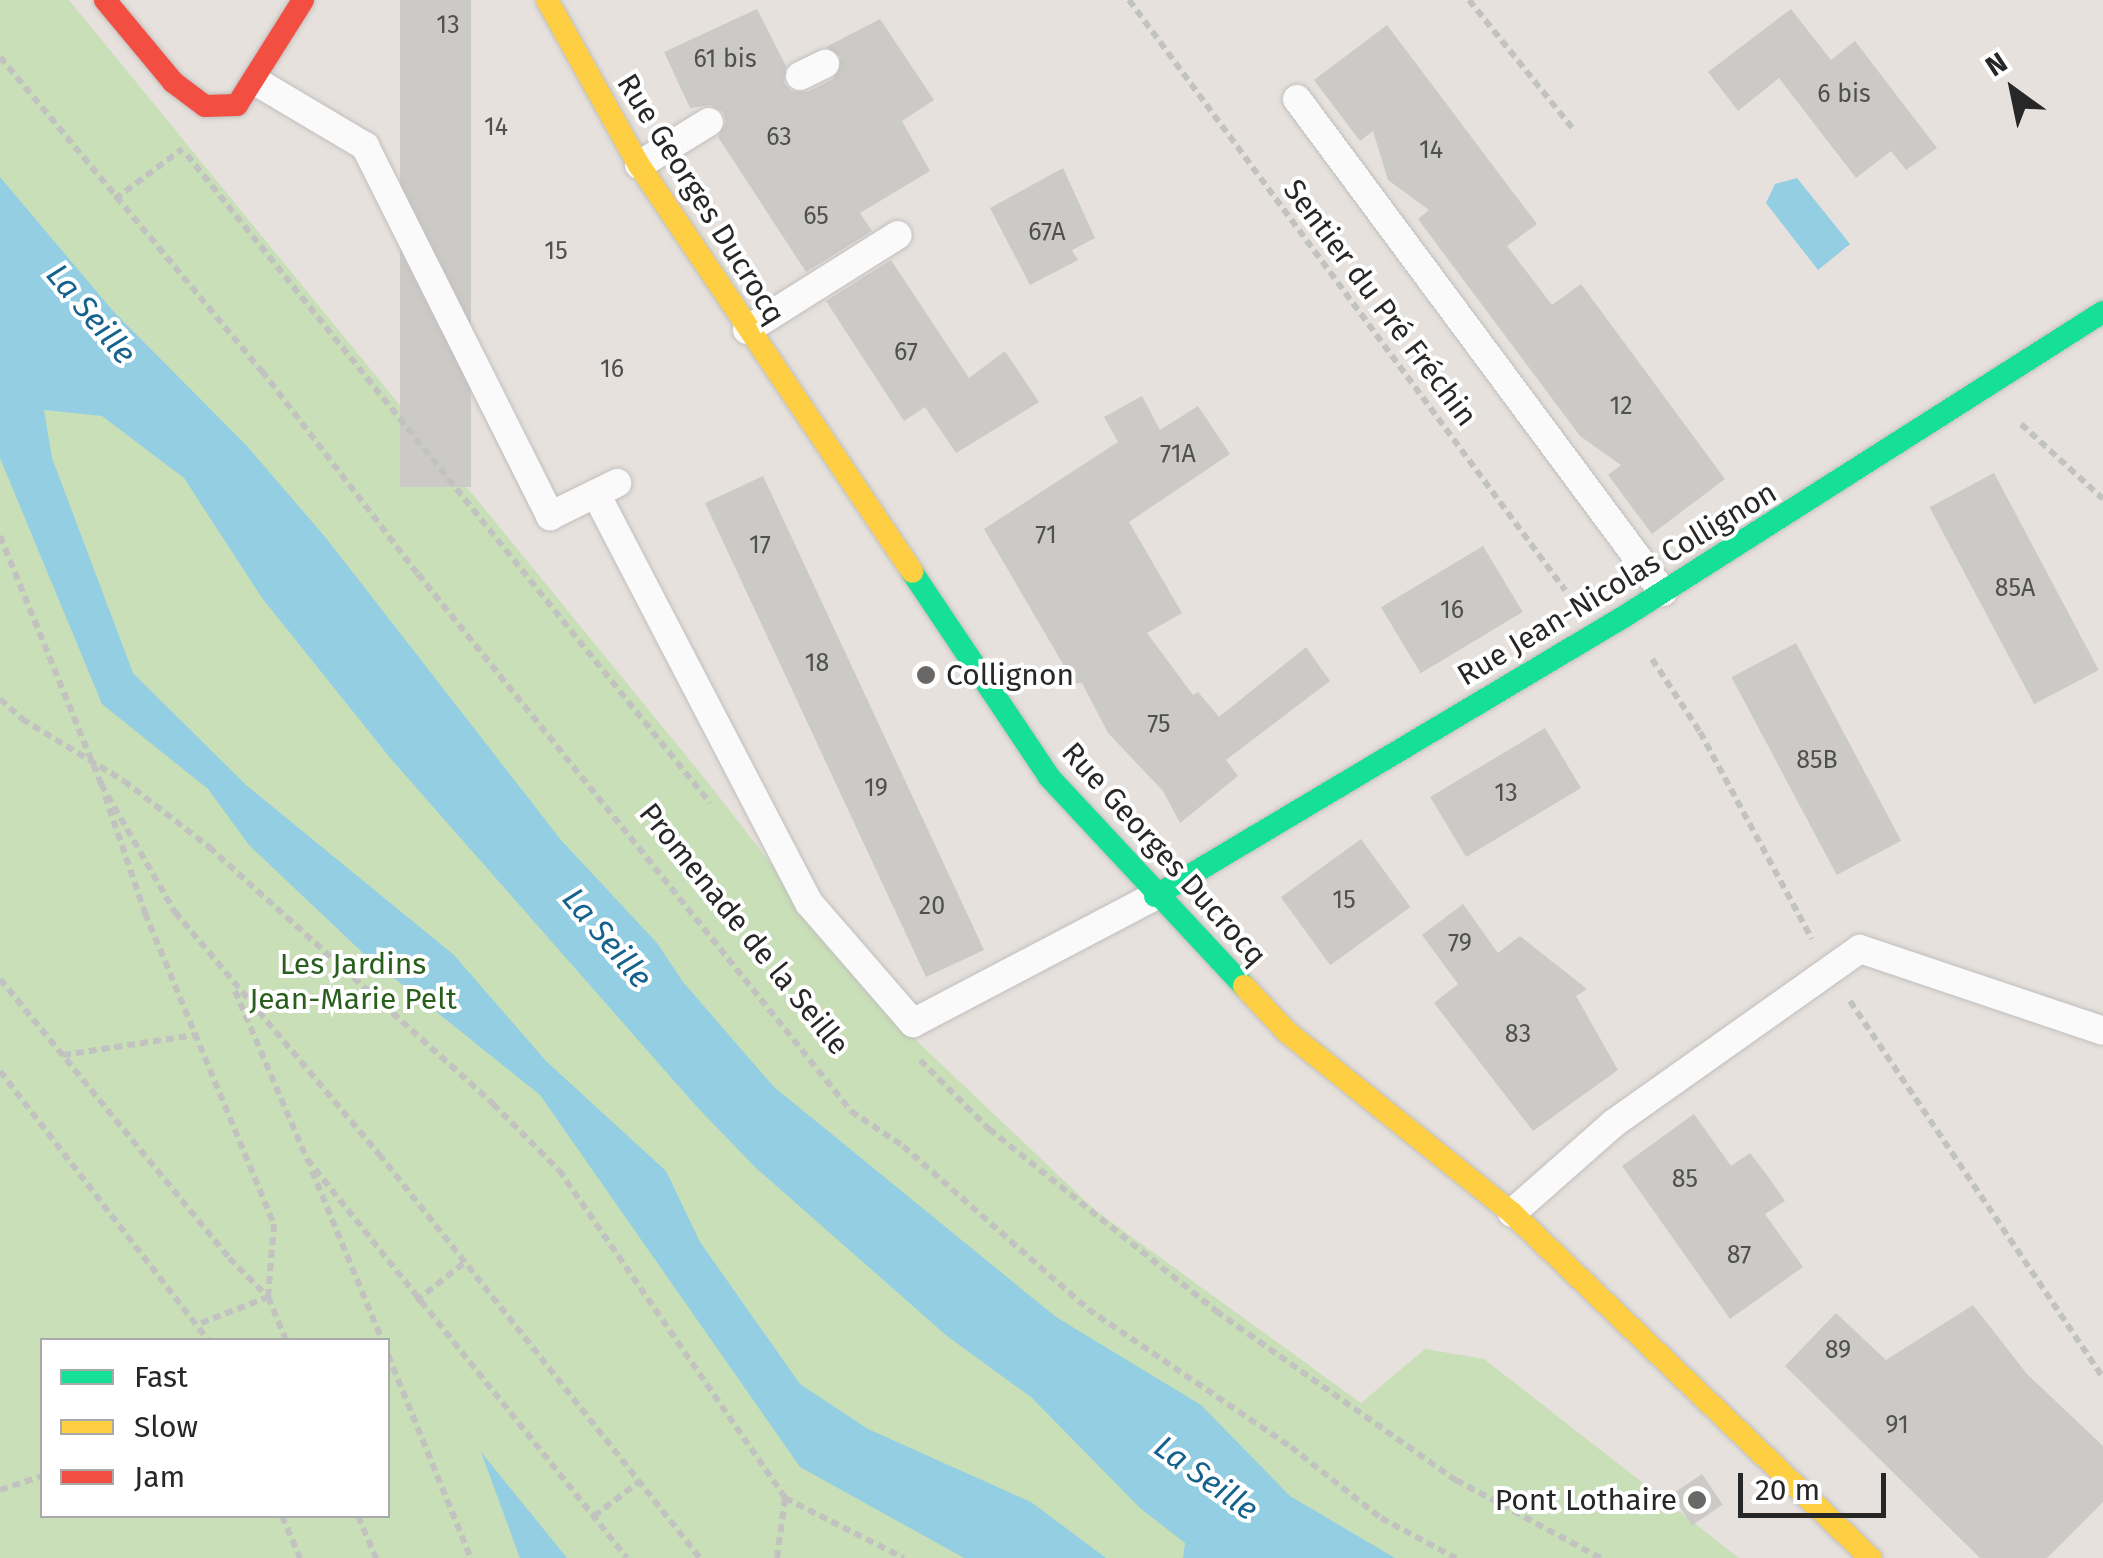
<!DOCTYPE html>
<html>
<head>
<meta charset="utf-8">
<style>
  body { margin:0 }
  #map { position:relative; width:2103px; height:1558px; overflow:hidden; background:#e6e1dc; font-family:"Fira Sans",sans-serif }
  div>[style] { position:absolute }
  .green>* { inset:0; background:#c8dfb7 }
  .water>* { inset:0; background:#94cee3 }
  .building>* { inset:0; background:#cccac6; transform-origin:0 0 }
  .path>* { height:6px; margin-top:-3px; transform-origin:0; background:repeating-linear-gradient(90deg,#c2c2c1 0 8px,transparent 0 13px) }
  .roads { filter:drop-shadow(0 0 2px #c0bebe) drop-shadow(0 0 2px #c0bebe) }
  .lane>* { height:28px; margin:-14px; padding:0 14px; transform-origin:14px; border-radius:14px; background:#fbfafa }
  .fast>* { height:22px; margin:-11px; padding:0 11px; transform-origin:11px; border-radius:11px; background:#16e098 }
  .slow>* { height:22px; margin:-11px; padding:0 11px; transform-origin:11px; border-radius:11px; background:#ffcf43 }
  .jam>* { height:22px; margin:-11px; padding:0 11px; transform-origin:11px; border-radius:11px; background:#f24e42 }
  .dots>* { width:28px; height:28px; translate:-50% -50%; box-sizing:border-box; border:5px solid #fff; border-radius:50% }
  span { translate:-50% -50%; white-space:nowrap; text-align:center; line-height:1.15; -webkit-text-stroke:8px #fff; paint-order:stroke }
  .number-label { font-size:25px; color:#515050 }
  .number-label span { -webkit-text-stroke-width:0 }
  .street-label { font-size:30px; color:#272727 }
  .poi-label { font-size:30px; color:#272727 }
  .left { translate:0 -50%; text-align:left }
  .right { translate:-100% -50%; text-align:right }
  .park-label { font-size:30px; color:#2a5e1d }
  .water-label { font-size:32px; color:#15638d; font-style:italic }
  .legend { position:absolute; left:40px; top:1338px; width:350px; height:180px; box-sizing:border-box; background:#fff; border:2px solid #a9a9a9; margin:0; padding:12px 18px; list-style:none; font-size:30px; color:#272727 }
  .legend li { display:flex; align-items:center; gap:20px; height:50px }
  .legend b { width:50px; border:2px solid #a9a9a9 }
  .north { position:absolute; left:1963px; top:40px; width:100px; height:100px; -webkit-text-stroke:8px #fff; paint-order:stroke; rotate:327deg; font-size:28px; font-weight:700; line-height:40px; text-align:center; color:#272727 }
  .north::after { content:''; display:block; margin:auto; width:35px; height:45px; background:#272727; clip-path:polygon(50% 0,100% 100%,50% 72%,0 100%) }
  .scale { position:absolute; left:1738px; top:1473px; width:148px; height:45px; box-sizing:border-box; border:5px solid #272727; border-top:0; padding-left:12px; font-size:30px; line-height:35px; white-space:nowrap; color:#272727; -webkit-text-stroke:8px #fff; paint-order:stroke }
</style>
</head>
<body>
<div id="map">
  <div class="green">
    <i style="clip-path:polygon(evenodd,0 0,69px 0,710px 785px,882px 1008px,1096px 1211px,1361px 1403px,1425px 1349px,1484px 1359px,1739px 1558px,0 1558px,0 0,42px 1340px,388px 1340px,388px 1516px,42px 1516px,42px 1340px)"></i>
  </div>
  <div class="water">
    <i style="clip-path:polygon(0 177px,113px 311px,247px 446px,326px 538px,561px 840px,657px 943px,683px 982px,774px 1087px,1056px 1317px,1201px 1405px,1290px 1496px,1395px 1558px,1183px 1558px,1185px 1543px,1140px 1508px,1032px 1398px,947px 1336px,756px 1168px,697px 1107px,391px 759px,262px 598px,184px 478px,102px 416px,44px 410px,52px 458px,133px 673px,246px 785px,454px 955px,546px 1061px,666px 1171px,700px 1242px,800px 1384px,868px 1429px,1031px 1502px,1106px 1558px,964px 1558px,800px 1467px,540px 1095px,363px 953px,249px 845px,208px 789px,102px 704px,0 458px)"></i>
    <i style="clip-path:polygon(1797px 178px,1850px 244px,1818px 270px,1766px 203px,1775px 184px)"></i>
    <i style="clip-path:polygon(481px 1452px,567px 1558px,520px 1558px)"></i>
  </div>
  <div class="building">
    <i style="left:400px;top:0;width:71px;height:487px"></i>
    <i style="clip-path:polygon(757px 9px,786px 66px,784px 83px,791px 91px,807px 92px,833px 79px,841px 57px,826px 47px,880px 19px,934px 100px,902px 121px,930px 171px,860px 213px,872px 231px,806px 272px,718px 137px,726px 122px,723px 112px,710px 105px,690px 108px,664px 52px)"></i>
    <i style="clip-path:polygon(1791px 9px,1831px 60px,1855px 41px,1937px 148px,1906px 170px,1891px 151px,1856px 178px,1779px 78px,1738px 111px,1708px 72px)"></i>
    <i style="clip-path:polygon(1387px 25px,1537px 224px,1507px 246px,1552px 305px,1581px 284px,1725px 479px,1652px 534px,1608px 475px,1621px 465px,1580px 436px,1418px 219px,1429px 210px,1388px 180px,1373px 131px,1360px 141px,1314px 80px)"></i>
    <i style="clip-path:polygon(1063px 168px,1095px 238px,1072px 250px,1078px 260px,1030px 285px,990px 208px)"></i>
    <i style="clip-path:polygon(891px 260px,969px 378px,1005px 351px,1039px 402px,956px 453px,925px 407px,904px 421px,826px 301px)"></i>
    <i style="clip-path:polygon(1142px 396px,1160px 430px,1198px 406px,1230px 454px,1129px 522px,1182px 613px,1147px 633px,1193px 695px,1198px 692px,1219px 717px,1306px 647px,1330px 681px,1226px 760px,1238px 776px,1180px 823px,1163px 791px,1108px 733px,1082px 683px,1060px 684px,1063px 664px,984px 529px,1118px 442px,1104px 417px)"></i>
    <i style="left:1994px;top:473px;width:223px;height:73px;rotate:62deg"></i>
    <i style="left:763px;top:476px;width:523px;height:64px;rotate:65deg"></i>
    <i style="left:1483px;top:546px;width:77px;height:119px;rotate:59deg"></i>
    <i style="left:1796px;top:643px;width:224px;height:73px;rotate:62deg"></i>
    <i style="left:1545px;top:728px;width:70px;height:134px;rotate:59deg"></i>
    <i style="left:1361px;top:839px;width:84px;height:99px;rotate:54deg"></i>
    <i style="clip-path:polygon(1463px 904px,1498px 953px,1520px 936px,1587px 989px,1576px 996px,1618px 1070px,1533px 1131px,1434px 1003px,1458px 984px,1422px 935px)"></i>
    <i style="clip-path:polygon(1694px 1114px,1731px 1166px,1750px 1153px,1767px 1175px,1785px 1201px,1765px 1214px,1803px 1267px,1730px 1319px,1622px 1166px)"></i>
    <i style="clip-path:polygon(1973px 1305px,2027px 1374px,2103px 1446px,2103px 1502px,2047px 1558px,1980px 1558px,1785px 1366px,1836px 1313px,1886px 1360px)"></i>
    <i style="left:1702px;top:1474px;width:37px;height:37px;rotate:56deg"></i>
  </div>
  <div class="path">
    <i style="left:1129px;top:0;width:734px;rotate:53.54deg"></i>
    <i style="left:1469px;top:0;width:167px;rotate:51.1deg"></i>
    <i style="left:0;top:57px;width:409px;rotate:50.2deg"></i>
    <i style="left:262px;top:371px;width:256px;rotate:52.5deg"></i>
    <i style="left:418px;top:574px;width:690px;rotate:51.12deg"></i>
    <i style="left:851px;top:1111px;width:63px;rotate:33.9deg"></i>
    <i style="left:903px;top:1146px;width:247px;rotate:41.4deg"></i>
    <i style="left:1088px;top:1309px;width:245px;rotate:34.2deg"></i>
    <i style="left:1291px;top:1447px;width:115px;rotate:38.3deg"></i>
    <i style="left:1381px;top:1518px;width:85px;rotate:28.1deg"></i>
    <i style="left:187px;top:155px;width:833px;rotate:51.09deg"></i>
    <i style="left:115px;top:199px;width:84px;rotate:-36.7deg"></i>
    <i style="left:2021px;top:424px;width:111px;rotate:42.4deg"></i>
    <i style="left:0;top:536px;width:268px;rotate:67.8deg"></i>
    <i style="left:1652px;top:659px;width:87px;rotate:56.7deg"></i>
    <i style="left:1700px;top:732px;width:235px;rotate:61.6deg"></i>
    <i style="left:0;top:699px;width:30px;rotate:42deg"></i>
    <i style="left:22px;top:719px;width:119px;rotate:31.3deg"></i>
    <i style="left:124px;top:781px;width:108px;rotate:37.8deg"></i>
    <i style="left:209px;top:847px;width:383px;rotate:42.1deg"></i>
    <i style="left:493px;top:1104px;width:93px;rotate:45deg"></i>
    <i style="left:559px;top:1170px;width:398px;rotate:55.4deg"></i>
    <i style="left:785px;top:1498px;width:133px;rotate:26.8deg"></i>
    <i style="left:101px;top:784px;width:148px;rotate:60deg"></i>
    <i style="left:175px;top:912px;width:317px;rotate:49.9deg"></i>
    <i style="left:379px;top:1154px;width:516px;rotate:51.53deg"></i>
    <i style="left:105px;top:796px;width:124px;rotate:71.1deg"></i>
    <i style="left:145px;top:913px;width:337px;rotate:67.5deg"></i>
    <i style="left:274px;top:1224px;width:73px;rotate:94.7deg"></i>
    <i style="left:0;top:979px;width:361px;rotate:50.6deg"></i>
    <i style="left:229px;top:1258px;width:55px;rotate:45deg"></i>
    <i style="left:268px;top:1297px;width:47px;rotate:67.3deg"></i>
    <i style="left:235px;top:991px;width:183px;rotate:66.8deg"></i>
    <i style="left:1850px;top:1001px;width:453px;rotate:56.1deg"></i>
    <i style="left:63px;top:1055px;width:134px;rotate:-8.6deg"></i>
    <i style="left:920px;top:1060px;width:98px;rotate:45deg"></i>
    <i style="left:989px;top:1129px;width:291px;rotate:38.7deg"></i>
    <i style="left:1216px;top:1311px;width:294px;rotate:35.2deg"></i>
    <i style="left:1456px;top:1480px;width:164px;rotate:28.4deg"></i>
    <i style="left:0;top:1071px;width:340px;rotate:52.3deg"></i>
    <i style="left:307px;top:1159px;width:511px;rotate:51.27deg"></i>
    <i style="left:312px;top:1171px;width:183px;rotate:67.5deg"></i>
    <i style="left:416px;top:1301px;width:63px;rotate:-38.5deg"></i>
    <i style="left:201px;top:1323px;width:72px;rotate:-21.2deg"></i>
    <i style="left:388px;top:1355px;width:219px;rotate:67.8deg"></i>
    <i style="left:0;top:1490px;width:44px;rotate:-18.4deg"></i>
    <i style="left:282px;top:1516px;width:46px;rotate:66.8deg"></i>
    <i style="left:358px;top:1516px;width:46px;rotate:66.8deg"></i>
    <i style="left:594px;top:1516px;width:58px;rotate:-37.3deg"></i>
    <i style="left:777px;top:1558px;width:61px;rotate:-82.4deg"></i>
  </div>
  <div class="roads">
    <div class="lane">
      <i style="left:800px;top:76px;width:28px;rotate:-26deg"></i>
      <i style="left:257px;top:82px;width:126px;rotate:30.7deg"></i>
      <i style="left:365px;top:146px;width:414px;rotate:63.4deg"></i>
      <i style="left:550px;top:516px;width:75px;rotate:-26.2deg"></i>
      <i style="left:1297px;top:99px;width:614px;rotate:53.41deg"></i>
      <i style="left:639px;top:165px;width:82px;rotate:-31.6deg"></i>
      <i style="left:747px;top:330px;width:178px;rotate:-32.2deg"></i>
      <i style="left:596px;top:494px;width:461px;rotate:62.5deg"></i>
      <i style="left:809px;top:903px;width:159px;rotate:49.1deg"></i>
      <i style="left:913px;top:1023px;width:273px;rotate:-27.7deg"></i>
      <i style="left:1512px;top:1213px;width:136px;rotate:-41.4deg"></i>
      <i style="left:1614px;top:1123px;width:301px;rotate:-35.3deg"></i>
      <i style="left:1860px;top:949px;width:256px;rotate:18.6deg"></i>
    </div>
    <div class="fast">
      <i style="left:912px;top:572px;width:247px;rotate:56.2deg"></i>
      <i style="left:1049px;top:777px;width:286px;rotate:47deg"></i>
      <i style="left:1155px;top:896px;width:547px;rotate:-30.78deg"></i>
      <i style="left:1625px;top:616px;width:566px;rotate:-32.46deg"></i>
    </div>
    <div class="slow">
      <i style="left:547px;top:0;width:189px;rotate:60.9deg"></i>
      <i style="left:639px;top:165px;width:490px;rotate:56.1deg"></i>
      <i style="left:1244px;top:986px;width:63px;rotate:46.9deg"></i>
      <i style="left:1287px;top:1032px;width:289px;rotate:38.8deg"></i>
      <i style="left:1512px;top:1213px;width:498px;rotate:43.9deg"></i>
    </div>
    <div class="jam">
      <i style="left:105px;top:0;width:107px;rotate:50.3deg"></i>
      <i style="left:173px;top:82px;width:40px;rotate:37deg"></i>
      <i style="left:205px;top:106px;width:32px;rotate:-2deg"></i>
      <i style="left:237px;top:105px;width:124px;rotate:-57.8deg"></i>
    </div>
  </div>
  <div class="dots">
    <i style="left:926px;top:675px;background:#6a6866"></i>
    <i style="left:1697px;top:1500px;background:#6a6866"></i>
  </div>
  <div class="number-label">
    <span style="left:448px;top:25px">13</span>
    <span style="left:725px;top:59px">61 bis</span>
    <span style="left:1844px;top:94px">6 bis</span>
    <span style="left:496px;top:127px">14</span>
    <span style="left:779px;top:137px">63</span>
    <span style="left:1431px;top:150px">14</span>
    <span style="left:816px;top:216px">65</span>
    <span style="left:1047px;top:232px">67A</span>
    <span style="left:556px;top:251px">15</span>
    <span style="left:906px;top:352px">67</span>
    <span style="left:612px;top:369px">16</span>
    <span style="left:1621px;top:406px">12</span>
    <span style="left:1178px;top:454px">71A</span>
    <span style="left:1046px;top:535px">71</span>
    <span style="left:760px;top:545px">17</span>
    <span style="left:2015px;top:588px">85A</span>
    <span style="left:1452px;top:610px">16</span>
    <span style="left:817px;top:663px">18</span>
    <span style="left:1159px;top:724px">75</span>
    <span style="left:1817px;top:760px">85B</span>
    <span style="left:876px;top:788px">19</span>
    <span style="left:1506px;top:793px">13</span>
    <span style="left:1344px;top:900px">15</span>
    <span style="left:932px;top:906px">20</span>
    <span style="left:1460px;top:943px">79</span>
    <span style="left:1518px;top:1034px">83</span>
    <span style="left:1685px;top:1179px">85</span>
    <span style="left:1739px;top:1255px">87</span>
    <span style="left:1838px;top:1350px">89</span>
    <span style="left:1897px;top:1425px">91</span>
  </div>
  <div class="street-label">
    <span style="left:701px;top:199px;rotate:58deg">Rue Georges Ducrocq</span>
    <span style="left:1380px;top:303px;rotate:53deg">Sentier du Pré Fréchin</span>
    <span style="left:1617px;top:584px;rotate:-31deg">Rue Jean-Nicolas Collignon</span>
    <span style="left:1164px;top:854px;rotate:48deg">Rue Georges Ducrocq</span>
    <span style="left:744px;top:929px;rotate:51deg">Promenade de la Seille</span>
  </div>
  <div class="poi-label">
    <span class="left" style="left:946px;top:675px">Collignon</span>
    <span class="right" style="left:1677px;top:1500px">Pont Lothaire</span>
  </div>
  <div class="park-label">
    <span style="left:353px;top:981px">Les Jardins<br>Jean-Marie Pelt</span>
  </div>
  <div class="water-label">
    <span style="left:91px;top:314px;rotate:50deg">La Seille</span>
    <span style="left:607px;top:938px;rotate:50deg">La Seille</span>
    <span style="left:1206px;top:1478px;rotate:36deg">La Seille</span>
  </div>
  <ul class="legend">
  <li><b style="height:12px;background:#16e098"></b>Fast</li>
  <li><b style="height:12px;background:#ffcf43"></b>Slow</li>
  <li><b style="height:12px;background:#f24e42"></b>Jam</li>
  </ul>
  <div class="north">N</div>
  <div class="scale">20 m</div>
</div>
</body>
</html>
